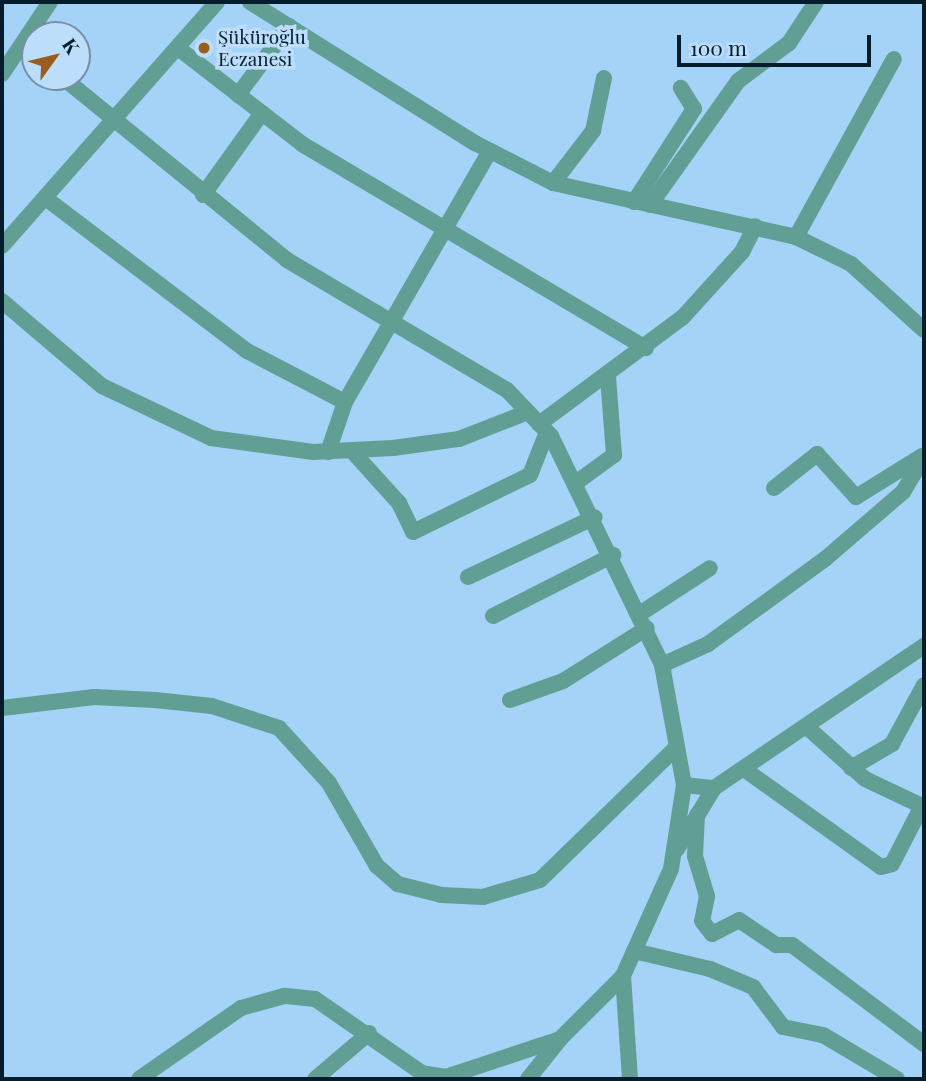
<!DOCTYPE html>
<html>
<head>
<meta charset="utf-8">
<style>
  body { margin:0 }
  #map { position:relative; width:926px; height:1081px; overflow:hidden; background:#a5d2f7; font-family:"Playfair Display",serif }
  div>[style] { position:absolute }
  .minor>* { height:16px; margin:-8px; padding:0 8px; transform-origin:8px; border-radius:8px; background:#619f95 }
  .dots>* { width:19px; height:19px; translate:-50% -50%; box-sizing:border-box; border:4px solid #bcdefa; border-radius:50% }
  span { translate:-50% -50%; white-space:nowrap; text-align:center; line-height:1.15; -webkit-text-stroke:7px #bcdefa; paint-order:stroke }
  .poi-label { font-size:19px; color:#051c2d }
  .left { translate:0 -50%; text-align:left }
  .frame { position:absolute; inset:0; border:4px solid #051c2d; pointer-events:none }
  .north { position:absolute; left:21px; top:21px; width:70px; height:70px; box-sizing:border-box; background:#bcdefa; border:2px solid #7390a8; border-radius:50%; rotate:56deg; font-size:19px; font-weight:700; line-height:28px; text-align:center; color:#051c2d }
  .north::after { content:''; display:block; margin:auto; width:24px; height:32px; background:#995e1e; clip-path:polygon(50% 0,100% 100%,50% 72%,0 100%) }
  .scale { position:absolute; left:677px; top:35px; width:194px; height:32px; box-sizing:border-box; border:4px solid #051c2d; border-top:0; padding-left:9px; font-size:21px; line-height:24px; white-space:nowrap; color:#051c2d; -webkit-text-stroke:5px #bcdefa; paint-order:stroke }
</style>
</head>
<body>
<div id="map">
  <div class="minor">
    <i style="left:250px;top:2px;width:266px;rotate:32.1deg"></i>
    <i style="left:475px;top:143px;width:88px;rotate:27.1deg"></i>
    <i style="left:553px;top:183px;width:249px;rotate:12.5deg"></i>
    <i style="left:796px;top:237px;width:61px;rotate:26.1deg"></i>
    <i style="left:851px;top:264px;width:98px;rotate:42.1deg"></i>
    <i style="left:178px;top:48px;width:157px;rotate:37.7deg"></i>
    <i style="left:302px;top:144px;width:400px;rotate:30.7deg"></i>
    <i style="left:2px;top:74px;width:87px;rotate:-56.3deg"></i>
    <i style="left:62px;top:77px;width:290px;rotate:39.1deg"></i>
    <i style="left:287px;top:260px;width:256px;rotate:30.6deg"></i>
    <i style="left:507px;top:390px;width:64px;rotate:46.3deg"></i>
    <i style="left:551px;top:436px;width:254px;rotate:64.1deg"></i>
    <i style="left:662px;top:665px;width:122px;rotate:79.6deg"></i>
    <i style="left:684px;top:785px;width:85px;rotate:98.8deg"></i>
    <i style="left:671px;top:869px;width:117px;rotate:114.2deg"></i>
    <i style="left:623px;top:976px;width:89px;rotate:135deg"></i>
    <i style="left:560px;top:1039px;width:120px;rotate:161.6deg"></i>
    <i style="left:446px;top:1077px;width:24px;rotate:-171deg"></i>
    <i style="left:422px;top:1073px;width:130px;rotate:-145.3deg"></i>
    <i style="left:315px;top:999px;width:31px;rotate:-174deg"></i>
    <i style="left:284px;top:996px;width:45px;rotate:164.4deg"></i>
    <i style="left:241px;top:1008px;width:124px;rotate:145.2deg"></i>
    <i style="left:238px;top:95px;width:86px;rotate:-53.5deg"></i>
    <i style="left:553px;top:183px;width:66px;rotate:-52.4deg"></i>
    <i style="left:593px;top:131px;width:54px;rotate:-78.3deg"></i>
    <i style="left:203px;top:195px;width:101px;rotate:-54.3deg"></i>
    <i style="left:48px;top:200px;width:250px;rotate:37.2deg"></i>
    <i style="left:247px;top:351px;width:110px;rotate:27.5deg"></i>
    <i style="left:634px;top:202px;width:111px;rotate:-57.2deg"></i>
    <i style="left:694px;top:109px;width:25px;rotate:-122deg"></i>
    <i style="left:650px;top:205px;width:152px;rotate:-54.6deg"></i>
    <i style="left:738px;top:81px;width:64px;rotate:-36.7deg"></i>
    <i style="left:789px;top:43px;width:49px;rotate:-56.6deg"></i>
    <i style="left:796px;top:237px;width:203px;rotate:-61.2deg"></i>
    <i style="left:2px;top:246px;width:325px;rotate:-48.6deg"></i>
    <i style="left:2px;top:301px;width:131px;rotate:40.4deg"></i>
    <i style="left:102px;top:386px;width:121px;rotate:25.5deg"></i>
    <i style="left:211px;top:438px;width:103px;rotate:7.8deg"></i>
    <i style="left:313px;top:452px;width:80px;rotate:-2.9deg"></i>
    <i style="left:393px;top:448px;width:67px;rotate:-7.8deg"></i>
    <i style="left:459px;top:439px;width:74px;rotate:-21.4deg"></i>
    <i style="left:539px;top:424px;width:179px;rotate:-36.6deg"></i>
    <i style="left:683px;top:317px;width:88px;rotate:-47.8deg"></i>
    <i style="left:742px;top:252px;width:29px;rotate:-63deg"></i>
    <i style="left:352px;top:451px;width:70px;rotate:47.9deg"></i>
    <i style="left:399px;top:503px;width:32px;rotate:64deg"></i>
    <i style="left:413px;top:532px;width:130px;rotate:-26deg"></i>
    <i style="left:530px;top:475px;width:46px;rotate:-68.4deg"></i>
    <i style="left:328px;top:452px;width:53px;rotate:-71.2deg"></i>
    <i style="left:345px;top:402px;width:290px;rotate:-60deg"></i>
    <i style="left:577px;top:482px;width:46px;rotate:-36.1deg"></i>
    <i style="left:614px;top:455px;width:78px;rotate:-94.4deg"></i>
    <i style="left:774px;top:488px;width:55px;rotate:-38.3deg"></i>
    <i style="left:817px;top:454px;width:58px;rotate:47.8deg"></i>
    <i style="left:856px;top:497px;width:78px;rotate:-31.8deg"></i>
    <i style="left:468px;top:577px;width:140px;rotate:-25.3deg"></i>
    <i style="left:641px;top:613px;width:82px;rotate:-33.1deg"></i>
    <i style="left:493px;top:616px;width:135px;rotate:-26.9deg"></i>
    <i style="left:662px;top:665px;width:51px;rotate:-24.5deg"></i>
    <i style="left:708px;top:644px;width:145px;rotate:-36deg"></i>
    <i style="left:825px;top:559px;width:103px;rotate:-40.7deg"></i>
    <i style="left:903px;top:492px;width:41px;rotate:-59deg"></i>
    <i style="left:510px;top:700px;width:56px;rotate:-19.7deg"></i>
    <i style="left:563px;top:681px;width:99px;rotate:-32.2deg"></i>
    <i style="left:2px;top:708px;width:93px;rotate:-6.8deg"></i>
    <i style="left:94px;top:697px;width:61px;rotate:2.8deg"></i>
    <i style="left:155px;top:700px;width:57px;rotate:6deg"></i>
    <i style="left:212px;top:706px;width:71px;rotate:18.2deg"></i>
    <i style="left:279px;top:728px;width:74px;rotate:47.7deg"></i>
    <i style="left:329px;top:783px;width:96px;rotate:60deg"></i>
    <i style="left:377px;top:866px;width:28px;rotate:41deg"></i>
    <i style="left:398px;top:884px;width:44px;rotate:14.3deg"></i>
    <i style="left:441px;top:895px;width:42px;rotate:2.7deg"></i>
    <i style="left:483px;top:897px;width:59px;rotate:-16.6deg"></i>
    <i style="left:540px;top:880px;width:191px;rotate:-44.2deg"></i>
    <i style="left:808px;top:728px;width:76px;rotate:41.8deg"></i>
    <i style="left:865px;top:779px;width:65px;rotate:25.4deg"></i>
    <i style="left:851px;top:768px;width:48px;rotate:-30.3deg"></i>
    <i style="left:892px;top:744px;width:67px;rotate:-61.5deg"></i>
    <i style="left:744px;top:769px;width:168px;rotate:35.6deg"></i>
    <i style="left:881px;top:867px;width:11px;rotate:-15deg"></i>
    <i style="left:892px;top:864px;width:65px;rotate:-62.7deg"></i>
    <i style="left:684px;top:785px;width:30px;rotate:6deg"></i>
    <i style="left:714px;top:788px;width:254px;rotate:-34.1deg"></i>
    <i style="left:697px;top:815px;width:41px;rotate:92.8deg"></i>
    <i style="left:695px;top:856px;width:42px;rotate:73.3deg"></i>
    <i style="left:707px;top:896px;width:25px;rotate:101deg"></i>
    <i style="left:702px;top:921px;width:16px;rotate:52deg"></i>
    <i style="left:712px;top:934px;width:30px;rotate:-27deg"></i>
    <i style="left:739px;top:920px;width:45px;rotate:34deg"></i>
    <i style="left:776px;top:945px;width:16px"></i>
    <i style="left:792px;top:945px;width:165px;rotate:36.9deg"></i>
    <i style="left:677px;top:849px;width:71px;rotate:-58.8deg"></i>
    <i style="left:634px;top:951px;width:78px;rotate:13.3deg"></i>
    <i style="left:710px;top:969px;width:47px;rotate:22.7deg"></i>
    <i style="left:753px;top:987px;width:50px;rotate:53.1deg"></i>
    <i style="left:783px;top:1027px;width:41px;rotate:11.3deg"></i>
    <i style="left:823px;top:1035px;width:86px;rotate:30.7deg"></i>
    <i style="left:623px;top:976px;width:103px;rotate:86.1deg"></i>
    <i style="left:315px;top:1079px;width:71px;rotate:-40.4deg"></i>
    <i style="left:528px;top:1079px;width:51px;rotate:-51.3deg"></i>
  </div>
  <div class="dots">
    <i style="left:204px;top:48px;background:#995e1e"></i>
  </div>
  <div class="poi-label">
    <span class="left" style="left:218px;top:48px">Şüküroğlu<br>Eczanesi</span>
  </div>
  <div class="frame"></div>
  <div class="north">K</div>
  <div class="scale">100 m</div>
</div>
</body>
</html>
